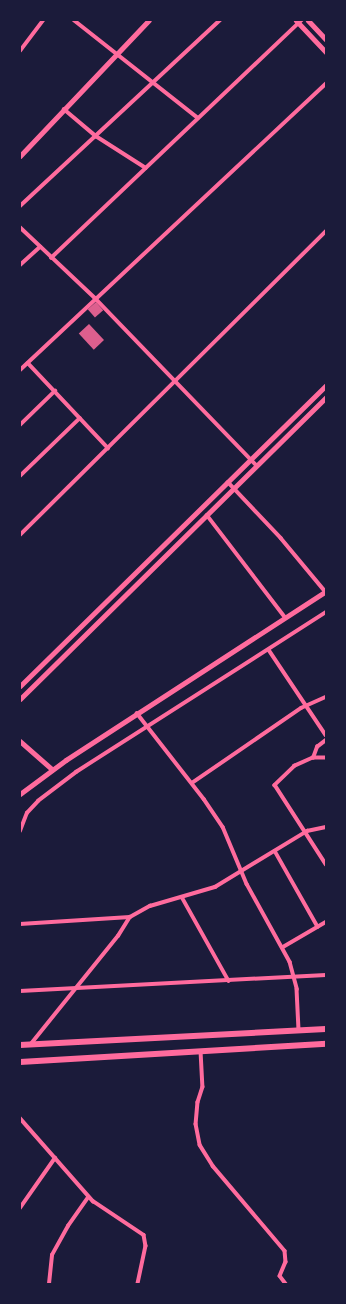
<!DOCTYPE html>
<html>
<head>
<meta charset="utf-8">
<style>
  body { margin:0 }
  #map { position:relative; width:346px; height:1304px; overflow:hidden; background:#1b1b3a; font-family:Rubik,sans-serif }
  div>[style] { position:absolute }
  .building>* { inset:0; background:#dd5f8e; transform-origin:0 0 }
  .minor>* { height:3.5px; margin:-1.75px; padding:0 1.75px; transform-origin:1.75px; border-radius:1.75px; background:#ff6b9d }
  .tertiary>* { height:4.5px; margin:-2.25px; padding:0 2.25px; transform-origin:2.25px; border-radius:2.25px; background:#ff6b9d }
  .secondary>* { height:5px; margin:-2.5px; padding:0 2.5px; transform-origin:2.5px; border-radius:2.5px; background:#ff6b9d }
  .trunk>* { height:6px; margin:-3px; padding:0 3px; transform-origin:3px; border-radius:3px; background:#ff6b9d }
  span { translate:-50% -50%; white-space:nowrap; text-align:center; line-height:1.15; -webkit-text-stroke:3px #1b1b3a; paint-order:stroke }
  .frame { position:absolute; inset:0; border:21px solid #1b1b3a; pointer-events:none }
</style>
</head>
<body>
<div id="map">
  <div class="building">
    <i style="left:96px;top:302px;width:11px;height:11px;rotate:49deg"></i>
    <i style="left:89px;top:324px;width:22px;height:14px;rotate:47deg"></i>
  </div>
  <div class="minor">
    <i style="left:74px;top:20px;width:158px;rotate:38.3deg"></i>
    <i style="left:20px;top:51px;width:39px;rotate:-53deg"></i>
    <i style="left:64px;top:109px;width:42px;rotate:40.2deg"></i>
    <i style="left:96px;top:136px;width:59px;rotate:32.6deg"></i>
    <i style="left:20px;top:206px;width:273px;rotate:-42.9deg"></i>
    <i style="left:20px;top:227px;width:103px;rotate:43.4deg"></i>
    <i style="left:95px;top:298px;width:233px;rotate:46deg"></i>
    <i style="left:51px;top:258px;width:346px;rotate:-43.5deg"></i>
    <i style="left:20px;top:265px;width:27px;rotate:-42deg"></i>
    <i style="left:28px;top:363px;width:117px;rotate:46.7deg"></i>
    <i style="left:20px;top:370px;width:419px;rotate:-43.1deg"></i>
    <i style="left:20px;top:425px;width:49px;rotate:-44.2deg"></i>
    <i style="left:20px;top:476px;width:83px;rotate:-44deg"></i>
    <i style="left:228px;top:482px;width:77px;rotate:46.6deg"></i>
    <i style="left:281px;top:538px;width:69px;rotate:50.3deg"></i>
    <i style="left:207px;top:515px;width:128px;rotate:52.6deg"></i>
    <i style="left:20px;top:535px;width:431px;rotate:-44.8deg"></i>
    <i style="left:269px;top:650px;width:102px;rotate:56.2deg"></i>
    <i style="left:137px;top:713px;width:109px;rotate:52.1deg"></i>
    <i style="left:204px;top:799px;width:34px;rotate:56deg"></i>
    <i style="left:223px;top:827px;width:62px;rotate:67.2deg"></i>
    <i style="left:247px;top:884px;width:89px;rotate:61.1deg"></i>
    <i style="left:290px;top:962px;width:28px;rotate:75deg"></i>
    <i style="left:297px;top:989px;width:41px;rotate:87.2deg"></i>
    <i style="left:313px;top:758px;width:12px;rotate:-70deg"></i>
    <i style="left:317px;top:747px;width:11px;rotate:-38deg"></i>
    <i style="left:326px;top:758px;width:13px;rotate:180deg"></i>
    <i style="left:313px;top:758px;width:20px;rotate:156deg"></i>
    <i style="left:295px;top:766px;width:28px;rotate:136deg"></i>
    <i style="left:275px;top:785px;width:94px;rotate:57.2deg"></i>
    <i style="left:192px;top:783px;width:132px;rotate:-34.5deg"></i>
    <i style="left:301px;top:708px;width:27px;rotate:-24deg"></i>
    <i style="left:20px;top:831px;width:19px;rotate:-69deg"></i>
    <i style="left:27px;top:813px;width:16px;rotate:-47deg"></i>
    <i style="left:38px;top:801px;width:48px;rotate:-37.3deg"></i>
    <i style="left:76px;top:772px;width:297px;rotate:-32.6deg"></i>
    <i style="left:275px;top:851px;width:87px;rotate:60.5deg"></i>
    <i style="left:182px;top:897px;width:96px;rotate:60.8deg"></i>
    <i style="left:20px;top:924px;width:110px;rotate:-3.6deg"></i>
    <i style="left:130px;top:917px;width:23px;rotate:-29deg"></i>
    <i style="left:150px;top:906px;width:68px;rotate:-16.3deg"></i>
    <i style="left:215px;top:887px;width:108px;rotate:-31.3deg"></i>
    <i style="left:307px;top:831px;width:19px;rotate:-12deg"></i>
    <i style="left:283px;top:947px;width:50px;rotate:-30.2deg"></i>
    <i style="left:20px;top:991px;width:306px;rotate:-3deg"></i>
    <i style="left:30px;top:1045px;width:140px;rotate:-51.1deg"></i>
    <i style="left:118px;top:936px;width:22px;rotate:-58deg"></i>
    <i style="left:201px;top:1051px;width:36px;rotate:87deg"></i>
    <i style="left:203px;top:1087px;width:16px;rotate:108deg"></i>
    <i style="left:198px;top:1102px;width:22px;rotate:95deg"></i>
    <i style="left:196px;top:1124px;width:21px;rotate:79deg"></i>
    <i style="left:200px;top:1145px;width:25px;rotate:58deg"></i>
    <i style="left:213px;top:1166px;width:111px;rotate:49.7deg"></i>
    <i style="left:285px;top:1251px;width:11px;rotate:85deg"></i>
    <i style="left:286px;top:1262px;width:15px;rotate:113deg"></i>
    <i style="left:280px;top:1276px;width:10px;rotate:53deg"></i>
    <i style="left:20px;top:1118px;width:111px;rotate:48.7deg"></i>
    <i style="left:93px;top:1201px;width:61px;rotate:33.7deg"></i>
    <i style="left:144px;top:1235px;width:11px;rotate:80deg"></i>
    <i style="left:146px;top:1246px;width:39px;rotate:102deg"></i>
    <i style="left:20px;top:1208px;width:61px;rotate:-55deg"></i>
    <i style="left:49px;top:1284px;width:29px;rotate:-84deg"></i>
    <i style="left:52px;top:1255px;width:33px;rotate:-61deg"></i>
    <i style="left:68px;top:1226px;width:35px;rotate:-55deg"></i>
  </div>
  <div class="tertiary">
    <i style="left:296px;top:20px;width:44px;rotate:46.8deg"></i>
    <i style="left:308px;top:20px;width:26px;rotate:47deg"></i>
    <i style="left:20px;top:156px;width:187px;rotate:-46.5deg"></i>
    <i style="left:20px;top:741px;width:43px;rotate:41.2deg"></i>
    <i style="left:20px;top:794px;width:57px;rotate:-36.5deg"></i>
    <i style="left:66px;top:760px;width:310px;rotate:-33deg"></i>
  </div>
  <div class="secondary">
    <i style="left:20px;top:686px;width:429px;rotate:-44.5deg"></i>
    <i style="left:20px;top:699px;width:430px;rotate:-44.6deg"></i>
  </div>
  <div class="trunk">
    <i style="left:20px;top:1045px;width:306px;rotate:-3deg"></i>
    <i style="left:20px;top:1062px;width:307px;rotate:-3.4deg"></i>
  </div>
  <div class="frame"></div>
</div>
</body>
</html>
